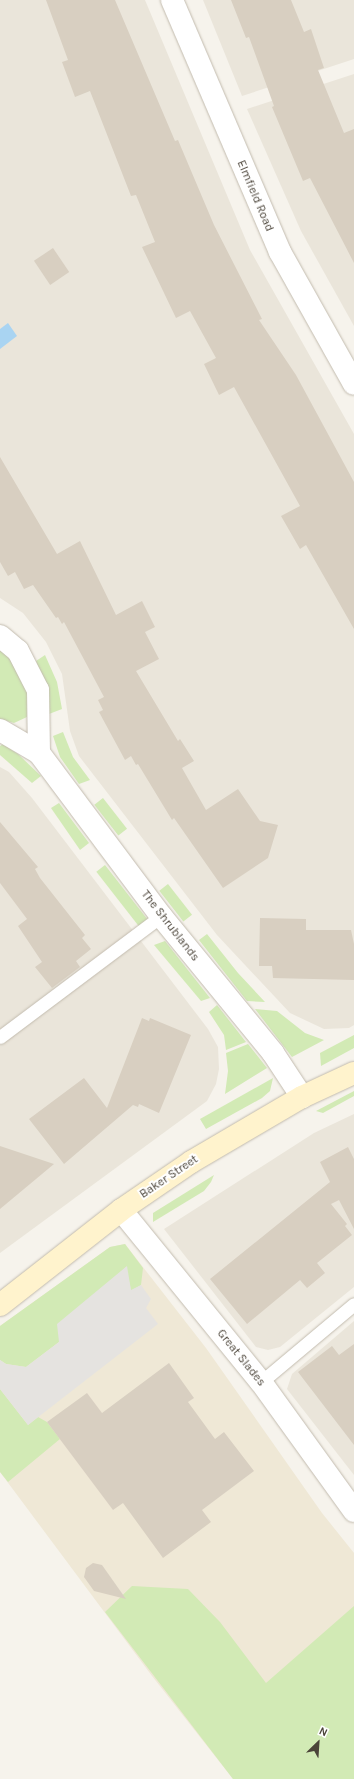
<!DOCTYPE html>
<html>
<head>
<meta charset="utf-8">
<style>
  body { margin:0 }
  #map { position:relative; width:354px; height:1779px; overflow:hidden; background:#f6f3ec; font-family:Karla,sans-serif }
  div>[style] { position:absolute }
  .residential>* { inset:0; background:#eae5da }
  .education>* { inset:0; background:#efe8d6 }
  .green>* { inset:0; background:#d2eab5; transform-origin:0 0 }
  .parking>* { inset:0; background:#e5e3e0 }
  .water>* { inset:0; background:#a9d4f2 }
  .building>* { inset:0; background:#d8cfc1; transform-origin:0 0 }
  .roads { filter:drop-shadow(0 0 1px #c2bbae) drop-shadow(0 0 1px #c2bbae) }
  .lane>* { height:13px; margin:-6.5px; padding:0 6.5px; transform-origin:6.5px; border-radius:6.5px; background:#fff }
  .street>* { height:22px; margin:-11px; padding:0 11px; transform-origin:11px; border-radius:11px; background:#fff }
  .secondary>* { height:22px; margin:-11px; padding:0 11px; transform-origin:11px; border-radius:11px; background:#fff3cd }
  span { translate:-50% -50%; white-space:nowrap; text-align:center; line-height:1.15; -webkit-text-stroke:4px #fff; paint-order:stroke }
  .street-label { font-size:12px; color:#4b4439 }
  .north { position:absolute; left:298px; top:1723px; width:40px; height:40px; -webkit-text-stroke:3px #fff; paint-order:stroke; rotate:25deg; font-size:11px; font-weight:700; line-height:16px; text-align:center; color:#4b4439 }
  .north::after { content:''; display:block; margin:auto; width:14px; height:18px; background:#4b4439; clip-path:polygon(50% 0,100% 100%,50% 72%,0 100%) }
</style>
</head>
<body>
<div id="map">
  <div class="residential">
    <i style="clip-path:polygon(0 0,145px 0,250px 250px,354px 434px,354px 1025px,349px 1028px,324px 1029px,290px 1013px,217px 935px,79px 756px,70px 731px,62px 674px,46px 642px,23px 613px,0 598px)"></i>
    <i style="clip-path:polygon(203px 0,354px 0,354px 59px,242px 96px)"></i>
    <i style="clip-path:polygon(354px 74px,354px 326px,301px 231px,247px 109px)"></i>
    <i style="clip-path:polygon(0 767px,9px 772px,32px 798px,208px 1029px,218px 1047px,219px 1069px,216px 1084px,207px 1101px,0 1253px)"></i>
    <i style="clip-path:polygon(354px 1114px,354px 1287px,280px 1347px,268px 1350px,256px 1347px,164px 1229px,314px 1133px)"></i>
    <i style="clip-path:polygon(354px 1321px,354px 1475px,287px 1389px,292px 1374px)"></i>
  </div>
  <div class="education">
    <i style="clip-path:polygon(125px 1244px,206px 1348px,322px 1513px,354px 1553px,354px 1779px,233px 1779px,152px 1676px,0 1472px,0 1326px,110px 1247px)"></i>
  </div>
  <div class="green">
    <i style="clip-path:polygon(0 646px,4px 648px,30px 694px,27px 717px,14px 723px,0 719px)"></i>
    <i style="clip-path:polygon(45px 655px,57px 682px,62px 709px,49px 714px,46px 689px,36px 661px)"></i>
    <i style="clip-path:polygon(63px 732px,73px 757px,90px 780px,79px 784px,60px 757px,53px 736px)"></i>
    <i style="clip-path:polygon(3px 744px,18px 754px,41px 776px,32px 783px,0 755px,0 746px)"></i>
    <i style="left:103px;top:798px;width:39px;height:11px;rotate:52deg"></i>
    <i style="clip-path:polygon(59px 803px,89px 843px,80px 850px,51px 808px)"></i>
    <i style="left:105px;top:865px;width:70px;height:11px;rotate:52deg"></i>
    <i style="left:168px;top:884px;width:39px;height:11px;rotate:52deg"></i>
    <i style="clip-path:polygon(207px 934px,238px 973px,265px 1002px,247px 1001px,199px 940px)"></i>
    <i style="clip-path:polygon(165px 941px,210px 998px,201px 1001px,154px 945px)"></i>
    <i style="clip-path:polygon(217px 1005px,246px 1042px,226px 1050px,224px 1035px,209px 1012px)"></i>
    <i style="clip-path:polygon(255px 1009px,277px 1011px,305px 1033px,324px 1040px,292px 1057px)"></i>
    <i style="clip-path:polygon(354px 1035px,354px 1048px,321px 1066px,320px 1053px)"></i>
    <i style="clip-path:polygon(248px 1044px,267px 1068px,225px 1094px,228px 1071px,226px 1053px)"></i>
    <i style="clip-path:polygon(273px 1078px,270px 1091px,262px 1098px,206px 1129px,200px 1119px)"></i>
    <i style="clip-path:polygon(354px 1091px,354px 1096px,323px 1113px,316px 1111px)"></i>
    <i style="clip-path:polygon(214px 1175px,211px 1182px,204px 1191px,153px 1222px,153px 1213px)"></i>
    <i style="clip-path:polygon(125px 1244px,143px 1268px,141px 1285px,131px 1291px,126px 1267px,59px 1342px,26px 1367px,6px 1364px,0 1360px,0 1326px,110px 1247px)"></i>
    <i style="clip-path:polygon(0 1389px,28px 1425px,38px 1417px,47px 1422px,60px 1439px,8px 1482px,0 1472px)"></i>
    <i style="clip-path:polygon(132px 1586px,188px 1589px,220px 1622px,266px 1683px,354px 1606px,354px 1779px,233px 1779px,105px 1612px)"></i>
  </div>
  <div class="parking">
    <i style="clip-path:polygon(127px 1266px,131px 1290px,141px 1285px,151px 1299px,146px 1308px,158px 1324px,28px 1425px,0 1389px,0 1360px,6px 1364px,26px 1367px,59px 1342px,57px 1324px)"></i>
  </div>
  <div class="water">
    <i style="clip-path:polygon(8px 323px,17px 336px,0 349px,0 329px)"></i>
  </div>
  <div class="building">
    <i style="clip-path:polygon(46px 0,115px 0,175px 141px,178px 140px,214px 225px,262px 319px,259px 320px,296px 375px,354px 482px,354px 629px,306px 545px,300px 549px,281px 516px,300px 506px,234px 387px,219px 395px,204px 364px,216px 358px,190px 311px,176px 318px,142px 247px,155px 242px,136px 195px,131px 196px,90px 91px,75px 97px,62px 62px,68px 60px)"></i>
    <i style="clip-path:polygon(231px 0,291px 0,304px 32px,311px 29px,324px 68px,318px 70px,344px 133px,354px 129px,354px 263px,310px 178px,303px 181px,272px 107px,274px 106px,249px 37px,246px 38px)"></i>
    <i style="left:53px;top:248px;width:29px;height:23px;rotate:56deg"></i>
    <i style="clip-path:polygon(0 457px,57px 554px,80px 541px,116px 615px,142px 601px,155px 627px,145px 632px,159px 659px,136px 671px,178px 741px,180px 739px,194px 761px,182px 768px,206px 810px,238px 789px,260px 821px,278px 825px,268px 858px,223px 888px,174px 818px,172px 820px,138px 764px,136px 765px,131px 756px,125px 760px,99px 712px,103px 710px,98px 700px,104px 697px,64px 622px,62px 624px,58px 617px,56px 618px,33px 585px,24px 589px,15px 572px,8px 576px,0 562px)"></i>
    <i style="clip-path:polygon(0 822px,38px 867px,35px 869px,40px 878px,85px 935px,82px 938px,91px 949px,76px 961px,80px 967px,52px 988px,35px 967px,42px 962px,18px 926px,27px 919px,0 883px)"></i>
    <i style="clip-path:polygon(260px 918px,306px 919px,306px 930px,351px 930px,354px 944px,354px 980px,273px 978px,272px 966px,259px 966px)"></i>
    <i style="clip-path:polygon(142px 1018px,149px 1021px,150px 1018px,191px 1035px,159px 1113px,139px 1104px,138px 1107px,133px 1105px,64px 1164px,29px 1119px,84px 1078px,107px 1108px)"></i>
    <i style="clip-path:polygon(0 1146px,54px 1164px,0 1209px)"></i>
    <i style="clip-path:polygon(348px 1147px,354px 1159px,354px 1229px,339px 1200px,331px 1204px,347px 1224px,345px 1226px,352px 1235px,317px 1263px,325px 1273px,307px 1288px,300px 1280px,247px 1324px,210px 1279px,330px 1182px,320px 1162px)"></i>
    <i style="clip-path:polygon(354px 1344px,354px 1445px,298px 1372px,332px 1346px,339px 1355px)"></i>
    <i style="clip-path:polygon(169px 1363px,194px 1398px,188px 1402px,215px 1439px,224px 1432px,254px 1471px,202px 1510px,211px 1522px,163px 1558px,123px 1503px,113px 1510px,47px 1422px,87px 1393px,102px 1413px)"></i>
    <i style="clip-path:polygon(93px 1563px,102px 1565px,126px 1599px,94px 1591px,84px 1577px,86px 1568px)"></i>
  </div>
  <div class="roads">
    <div class="lane">
      <i style="left:0;top:1037px;width:201px;rotate:-36.9deg"></i>
      <i style="left:261px;top:1382px;width:121px;rotate:-40deg"></i>
    </div>
    <div class="street">
      <i style="left:172px;top:0;width:274px;rotate:66.8deg"></i>
      <i style="left:280px;top:252px;width:151px;rotate:60.7deg"></i>
      <i style="left:0;top:636px;width:23px;rotate:40deg"></i>
      <i style="left:18px;top:651px;width:44px;rotate:62.9deg"></i>
      <i style="left:38px;top:690px;width:63px;rotate:89.1deg"></i>
      <i style="left:0;top:730px;width:45px;rotate:30.5deg"></i>
      <i style="left:39px;top:753px;width:204px;rotate:53.2deg"></i>
      <i style="left:161px;top:916px;width:177px;rotate:50.7deg"></i>
      <i style="left:273px;top:1053px;width:53px;rotate:56.6deg"></i>
      <i style="left:121px;top:1210px;width:222px;rotate:50.9deg"></i>
      <i style="left:261px;top:1382px;width:159px;rotate:54.2deg"></i>
    </div>
    <div class="secondary">
      <i style="left:0;top:1305px;width:154px;rotate:-38.1deg"></i>
      <i style="left:121px;top:1210px;width:85px;rotate:-34.4deg"></i>
      <i style="left:191px;top:1162px;width:129px;rotate:-30.4deg"></i>
      <i style="left:302px;top:1097px;width:57px;rotate:-24.8deg"></i>
    </div>
  </div>
  <div class="street-label">
    <span style="left:255px;top:196px;rotate:67deg">Elmfield Road</span>
    <span style="left:170px;top:926px;rotate:52deg">The Shrublands</span>
    <span style="left:169px;top:1177px;rotate:-34deg">Baker Street</span>
    <span style="left:241px;top:1358px;rotate:51deg">Great Slades</span>
  </div>
  <div class="north">N</div>
</div>
</body>
</html>
